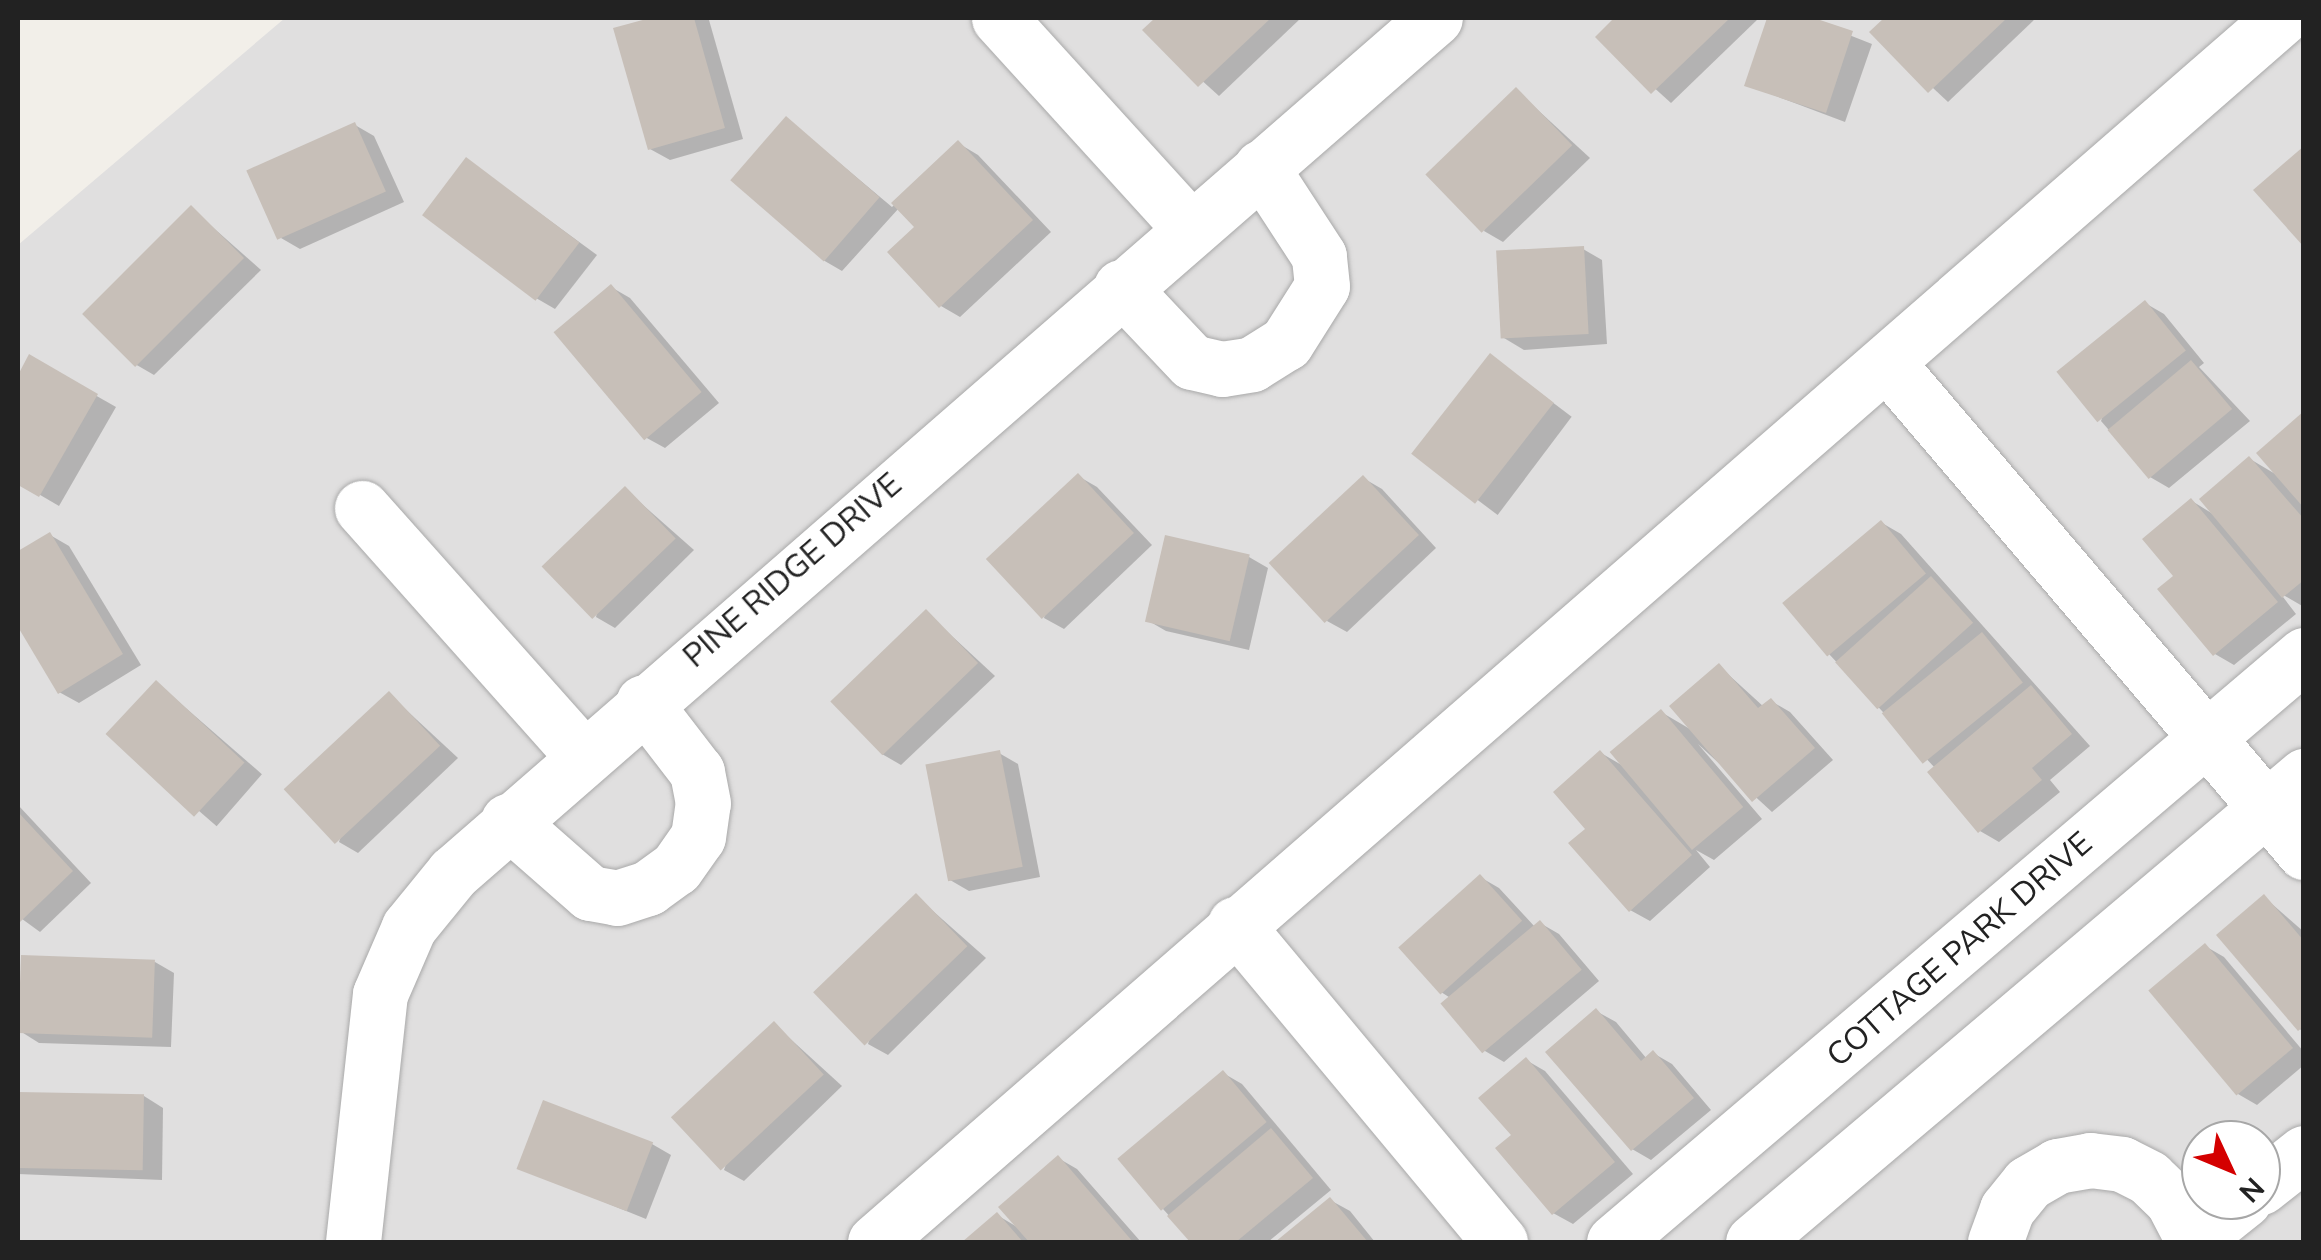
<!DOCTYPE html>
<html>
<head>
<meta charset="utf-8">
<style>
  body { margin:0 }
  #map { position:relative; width:2321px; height:1260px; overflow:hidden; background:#f2efe9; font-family:"Nunito Sans",sans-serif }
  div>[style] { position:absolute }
  .residential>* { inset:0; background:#e0dfdf }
  .shadow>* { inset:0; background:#0003; transform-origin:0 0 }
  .building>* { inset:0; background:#c7bfb8; transform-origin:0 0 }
  .roads { filter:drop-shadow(0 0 2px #a9a9a9) drop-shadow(0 0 2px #a9a9a9) }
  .minor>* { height:55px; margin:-27.5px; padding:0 27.5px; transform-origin:27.5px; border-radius:27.5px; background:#fff }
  span { translate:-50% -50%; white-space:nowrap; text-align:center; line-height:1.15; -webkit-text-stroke:8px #fff; paint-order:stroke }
  .street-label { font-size:32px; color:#222 }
  .frame { position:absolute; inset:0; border:20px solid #222; pointer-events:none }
  .north { position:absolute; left:2181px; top:1120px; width:100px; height:100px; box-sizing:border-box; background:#fff; border:2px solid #a7a7a7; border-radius:50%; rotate:134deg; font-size:28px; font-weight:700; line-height:40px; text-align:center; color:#222 }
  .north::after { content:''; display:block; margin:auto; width:35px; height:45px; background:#d40000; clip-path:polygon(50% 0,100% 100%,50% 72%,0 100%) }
</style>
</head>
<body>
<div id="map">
  <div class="residential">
    <i style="clip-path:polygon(evenodd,285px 18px,2303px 18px,2303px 1242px,18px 1242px,18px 245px,285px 18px,2201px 1140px,2261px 1140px,2261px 1200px,2201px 1200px,2201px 1140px)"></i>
  </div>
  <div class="shadow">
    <i style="clip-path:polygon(659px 18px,709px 20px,743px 139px,670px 160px,650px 149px,616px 30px)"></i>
    <i style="clip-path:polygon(1159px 18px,1301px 18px,1219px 96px,1146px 30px)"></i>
    <i style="clip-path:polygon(1617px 18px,1756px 18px,1758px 19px,1671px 103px,1598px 37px)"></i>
    <i style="clip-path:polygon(1769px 18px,1806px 18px,1872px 44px,1845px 122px,1747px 85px)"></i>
    <i style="clip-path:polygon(1888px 18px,2036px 18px,1948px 102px,1873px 32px)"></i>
    <i style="clip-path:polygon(1516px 90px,1590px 158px,1503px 242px,1484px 231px)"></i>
    <i style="clip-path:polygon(787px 119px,892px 207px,958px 143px,978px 155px,1051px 232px,960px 317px,941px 306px,918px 228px,899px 208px,842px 271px,823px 260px)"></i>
    <i style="clip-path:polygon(355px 125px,374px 136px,404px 202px,300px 249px,281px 238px)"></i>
    <i style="clip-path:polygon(467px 160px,597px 255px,555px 309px,536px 298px)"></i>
    <i style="clip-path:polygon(191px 208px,261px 270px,154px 375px,135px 364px)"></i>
    <i style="clip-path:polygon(1583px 249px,1602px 260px,1607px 344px,1524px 350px,1504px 338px)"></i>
    <i style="clip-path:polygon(611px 287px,630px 298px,719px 403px,665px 448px,645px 437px)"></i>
    <i style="clip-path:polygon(2145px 303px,2164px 314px,2204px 363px,2199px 367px,2250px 421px,2169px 488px,2150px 477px,2101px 421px)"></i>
    <i style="left:1491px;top:356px;width:101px;height:123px;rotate:37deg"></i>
    <i style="clip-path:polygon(30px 358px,116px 407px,59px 506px,18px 482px,18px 380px)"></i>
    <i style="clip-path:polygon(2304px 415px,2304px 607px,2280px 593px,2296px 614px,2234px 665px,2215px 654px,2176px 577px,2192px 501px,2213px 514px,2250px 459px,2277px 475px)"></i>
    <i style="clip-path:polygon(1078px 476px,1097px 487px,1152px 545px,1064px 629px,1044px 618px)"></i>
    <i style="clip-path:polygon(1363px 478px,1382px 489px,1436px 548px,1347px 632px,1327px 621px)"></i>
    <i style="clip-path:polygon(626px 490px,694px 550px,615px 628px,596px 617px)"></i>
    <i style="clip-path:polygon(1882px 523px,1901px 534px,2090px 746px,2050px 780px,2060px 792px,1999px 842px,1980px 831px,1935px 768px,1829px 654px)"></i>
    <i style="clip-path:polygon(50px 535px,69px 546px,141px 665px,79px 703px,59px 692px,18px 622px,18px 554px)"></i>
    <i style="clip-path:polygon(1249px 557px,1268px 568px,1249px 650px,1166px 631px,1147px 620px)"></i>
    <i style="clip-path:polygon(926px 612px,995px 676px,901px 765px,882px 754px)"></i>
    <i style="clip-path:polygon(1719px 666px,1764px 707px,1771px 701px,1790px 712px,1833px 760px,1772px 812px,1698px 744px,1762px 819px,1714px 860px,1696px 850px,1710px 867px,1650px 921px,1630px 910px,1588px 829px,1601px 753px,1625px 767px,1661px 712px,1690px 729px)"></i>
    <i style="left:157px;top:683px;width:139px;height:69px;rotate:41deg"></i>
    <i style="clip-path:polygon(389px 694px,458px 758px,358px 853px,339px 842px)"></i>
    <i style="clip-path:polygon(999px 753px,1018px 764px,1040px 877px,969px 891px,950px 880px)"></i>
    <i style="clip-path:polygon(18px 805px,91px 883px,40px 932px,18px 916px)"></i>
    <i style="clip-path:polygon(1480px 877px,1499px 888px,1535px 927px,1540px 923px,1559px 934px,1599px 981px,1504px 1062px,1485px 1051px,1452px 999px,1441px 992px)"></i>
    <i style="clip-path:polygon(916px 896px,986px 958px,888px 1055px,868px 1044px)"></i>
    <i style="clip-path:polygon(2264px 897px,2304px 932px,2304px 1031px,2299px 1029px)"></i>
    <i style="clip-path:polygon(2205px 946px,2224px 957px,2304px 1052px,2304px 1065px,2257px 1105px,2238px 1094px)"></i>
    <i style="clip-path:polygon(155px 962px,174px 973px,171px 1047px,39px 1043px,20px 1031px)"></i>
    <i style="clip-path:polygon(1596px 1011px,1616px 1022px,1647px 1059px,1653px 1053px,1672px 1064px,1711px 1110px,1651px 1160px,1632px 1149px)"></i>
    <i style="clip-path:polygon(774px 1024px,842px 1086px,744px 1181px,724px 1170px)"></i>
    <i style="clip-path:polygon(1526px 1060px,1545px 1071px,1633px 1174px,1573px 1224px,1553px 1213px)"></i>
    <i style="clip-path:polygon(1223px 1073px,1242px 1084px,1331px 1190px,1268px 1242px,1193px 1242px,1163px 1209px)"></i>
    <i style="clip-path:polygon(18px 1095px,144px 1096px,163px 1108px,162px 1180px,18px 1174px)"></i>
    <i style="clip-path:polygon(652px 1144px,671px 1155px,646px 1219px,520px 1168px)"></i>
    <i style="clip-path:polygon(1058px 1158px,1077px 1169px,1141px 1242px,966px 1242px,997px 1215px,1019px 1228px)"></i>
    <i style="clip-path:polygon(1330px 1200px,1350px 1211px,1375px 1242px,1279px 1242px)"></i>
  </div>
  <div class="building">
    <i style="clip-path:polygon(650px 18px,694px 18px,725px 128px,648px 150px,613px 28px)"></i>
    <i style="clip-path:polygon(1155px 18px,1271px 18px,1198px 87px,1142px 30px)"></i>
    <i style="clip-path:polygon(1614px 18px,1730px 18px,1651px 94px,1595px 37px)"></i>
    <i style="clip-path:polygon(1767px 18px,1814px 18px,1853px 31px,1826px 113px,1744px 86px)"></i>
    <i style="clip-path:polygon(1884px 18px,2007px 18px,1928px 93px,1869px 32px)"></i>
    <i style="left:1516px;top:87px;width:81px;height:126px;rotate:46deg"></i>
    <i style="left:786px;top:116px;width:124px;height:85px;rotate:41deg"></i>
    <i style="left:355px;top:122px;width:76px;height:119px;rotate:66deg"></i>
    <i style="clip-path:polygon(958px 140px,1033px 220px,939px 308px,887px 252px,914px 227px,891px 203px)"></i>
    <i style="clip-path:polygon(2304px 146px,2304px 247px,2253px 190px)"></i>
    <i style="left:466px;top:157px;width:142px;height:73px;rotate:37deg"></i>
    <i style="left:191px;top:205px;width:75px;height:154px;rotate:45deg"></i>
    <i style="left:1584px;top:246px;width:88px;height:88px;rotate:87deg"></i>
    <i style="left:611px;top:284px;width:141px;height:75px;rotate:50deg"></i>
    <i style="left:2145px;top:300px;width:65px;height:114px;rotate:51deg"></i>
    <i style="left:1490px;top:353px;width:81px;height:128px;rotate:38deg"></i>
    <i style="clip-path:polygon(29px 354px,98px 394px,39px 497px,18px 485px,18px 375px)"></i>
    <i style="left:2191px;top:360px;width:64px;height:109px;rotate:50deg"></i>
    <i style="clip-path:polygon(2304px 411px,2304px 508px,2256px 453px)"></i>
    <i style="clip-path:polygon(2249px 456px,2304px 519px,2304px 580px,2282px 598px,2199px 499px)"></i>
    <i style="left:1078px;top:473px;width:82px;height:126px;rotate:47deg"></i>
    <i style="left:1363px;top:475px;width:82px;height:129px;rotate:47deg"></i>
    <i style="left:625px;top:486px;width:73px;height:116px;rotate:46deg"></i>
    <i style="clip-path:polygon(2191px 498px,2278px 602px,2213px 656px,2157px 589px,2173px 576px,2142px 539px)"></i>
    <i style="left:1881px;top:520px;width:70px;height:129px;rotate:50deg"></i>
    <i style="clip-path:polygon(50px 532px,123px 654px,58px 694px,18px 627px,18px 551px)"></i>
    <i style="left:1165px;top:535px;width:87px;height:89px;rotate:13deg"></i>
    <i style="left:1931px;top:576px;width:63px;height:129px;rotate:48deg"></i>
    <i style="left:926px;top:609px;width:75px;height:133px;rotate:46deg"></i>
    <i style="left:1982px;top:632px;width:65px;height:129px;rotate:51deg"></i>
    <i style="clip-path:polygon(1719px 663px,1758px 708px,1771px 698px,1815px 748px,1752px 802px,1669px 706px)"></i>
    <i style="left:156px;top:680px;width:121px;height:74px;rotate:43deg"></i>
    <i style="clip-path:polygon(2031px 685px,2072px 734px,2032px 768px,2042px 780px,1978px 833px,1927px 772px)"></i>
    <i style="left:389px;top:691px;width:75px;height:144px;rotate:47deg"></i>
    <i style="left:1661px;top:709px;width:128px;height:67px;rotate:50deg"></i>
    <i style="left:1000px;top:750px;width:119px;height:76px;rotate:79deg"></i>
    <i style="clip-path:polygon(1600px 750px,1692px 855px,1629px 912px,1568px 843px,1585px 829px,1553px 792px)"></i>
    <i style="clip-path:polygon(18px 812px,73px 871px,20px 922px,18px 920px)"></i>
    <i style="left:1480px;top:874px;width:63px;height:110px;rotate:48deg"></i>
    <i style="left:916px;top:893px;width:74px;height:143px;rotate:46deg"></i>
    <i style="clip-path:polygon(2264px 894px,2304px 941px,2304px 1026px,2298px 1031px,2216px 935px)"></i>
    <i style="left:1540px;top:920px;width:65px;height:130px;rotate:50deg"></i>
    <i style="left:2205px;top:943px;width:137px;height:74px;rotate:50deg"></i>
    <i style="left:21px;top:955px;width:134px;height:78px;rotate:2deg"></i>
    <i style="clip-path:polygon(1596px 1008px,1641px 1061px,1653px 1050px,1694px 1098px,1631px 1151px,1545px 1052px)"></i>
    <i style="left:774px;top:1021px;width:73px;height:141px;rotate:47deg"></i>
    <i style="clip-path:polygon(1526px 1057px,1615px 1162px,1552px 1215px,1495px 1148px,1511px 1135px,1478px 1098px)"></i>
    <i style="left:1223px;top:1070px;width:68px;height:138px;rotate:50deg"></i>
    <i style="left:18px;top:1092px;width:126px;height:76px;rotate:1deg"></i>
    <i style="left:543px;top:1100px;width:118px;height:74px;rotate:21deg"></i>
    <i style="clip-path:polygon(1271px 1128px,1313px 1178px,1236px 1242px,1190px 1242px,1167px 1216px)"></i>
    <i style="clip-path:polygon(1058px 1155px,1133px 1242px,1029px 1242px,998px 1207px)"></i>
    <i style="clip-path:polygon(1330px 1197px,1368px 1242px,1275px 1242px)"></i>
    <i style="clip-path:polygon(997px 1212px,1023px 1242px,962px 1242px)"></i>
  </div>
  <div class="roads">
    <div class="minor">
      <i style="left:999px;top:18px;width:284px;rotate:47.7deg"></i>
      <i style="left:1121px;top:287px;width:103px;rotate:46.6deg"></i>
      <i style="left:1192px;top:362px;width:31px;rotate:13deg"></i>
      <i style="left:1222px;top:369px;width:30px;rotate:-9deg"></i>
      <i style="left:1252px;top:364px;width:40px;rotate:-32deg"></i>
      <i style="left:1286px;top:343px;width:67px;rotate:-57.7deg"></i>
      <i style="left:1322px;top:286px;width:30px;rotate:-96deg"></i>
      <i style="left:1319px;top:256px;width:106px;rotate:-123.1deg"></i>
      <i style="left:1887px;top:363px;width:643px;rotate:49.54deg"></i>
      <i style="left:362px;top:508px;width:331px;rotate:48.3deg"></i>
      <i style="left:508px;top:821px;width:109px;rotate:41.3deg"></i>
      <i style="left:590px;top:893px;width:27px;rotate:10deg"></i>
      <i style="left:617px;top:898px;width:33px;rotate:-18deg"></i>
      <i style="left:648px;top:888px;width:34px;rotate:-36deg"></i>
      <i style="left:676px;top:868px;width:38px;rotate:-55deg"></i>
      <i style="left:698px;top:837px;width:34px;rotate:-82deg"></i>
      <i style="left:703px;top:803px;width:32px;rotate:-101deg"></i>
      <i style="left:697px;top:772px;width:88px;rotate:-127.6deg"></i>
      <i style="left:1235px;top:924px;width:414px;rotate:50.2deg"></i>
      <i style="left:2261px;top:1187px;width:55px;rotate:-38.3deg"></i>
      <i style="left:2195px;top:1239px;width:63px;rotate:-38.5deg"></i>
      <i style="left:353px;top:1242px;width:249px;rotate:-83.8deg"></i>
      <i style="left:380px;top:994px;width:73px;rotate:-66.6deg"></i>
      <i style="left:409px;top:927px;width:70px;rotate:-50.8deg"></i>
      <i style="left:453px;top:873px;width:1302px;rotate:-41.05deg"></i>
      <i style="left:875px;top:1242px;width:1864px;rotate:-41.04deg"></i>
      <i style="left:1614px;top:1242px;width:906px;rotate:-40.39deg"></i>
      <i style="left:1753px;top:1242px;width:722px;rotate:-40.22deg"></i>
      <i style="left:1995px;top:1242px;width:35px;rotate:-70deg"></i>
      <i style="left:2007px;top:1209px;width:33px;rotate:-51deg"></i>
      <i style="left:2028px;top:1183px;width:34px;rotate:-30deg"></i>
      <i style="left:2057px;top:1166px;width:34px;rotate:-10deg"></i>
      <i style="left:2090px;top:1160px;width:32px;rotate:7deg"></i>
      <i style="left:2122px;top:1164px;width:30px;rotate:27deg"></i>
      <i style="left:2149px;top:1178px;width:32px;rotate:44deg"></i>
      <i style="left:2172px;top:1200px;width:47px;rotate:62.4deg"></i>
    </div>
  </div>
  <div class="street-label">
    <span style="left:793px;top:571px;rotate:-41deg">PINE RIDGE DRIVE</span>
    <span style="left:1960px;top:950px;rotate:-41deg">COTTAGE PARK DRIVE</span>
  </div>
  <div class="frame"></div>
  <div class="north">N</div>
</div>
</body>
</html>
